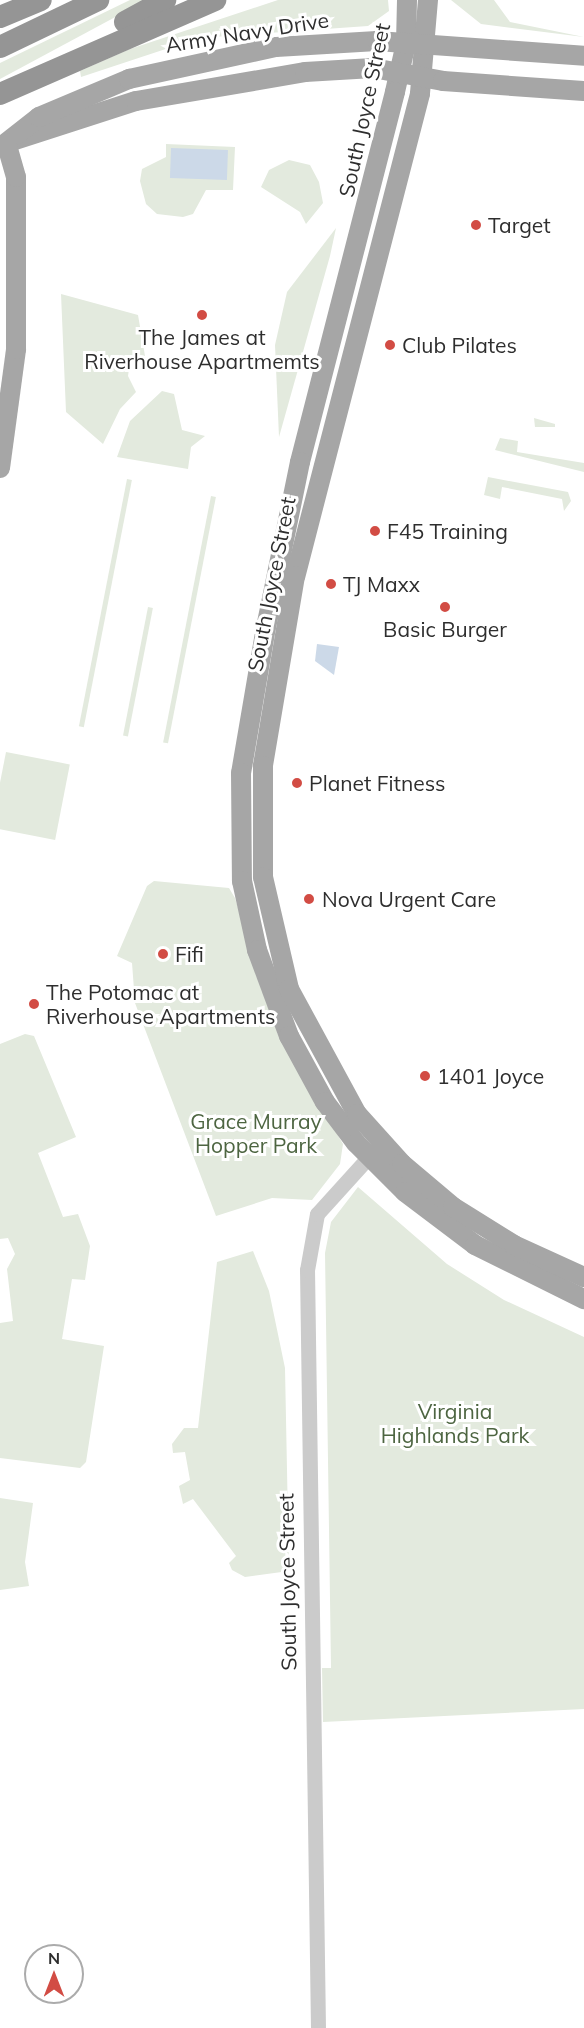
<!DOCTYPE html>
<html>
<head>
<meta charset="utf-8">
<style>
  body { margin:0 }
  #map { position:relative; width:584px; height:2028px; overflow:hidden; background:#fff; font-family:Mulish,sans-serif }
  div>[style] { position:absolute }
  .green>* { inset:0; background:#e3eade; transform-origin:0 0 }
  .water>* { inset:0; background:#ccd9e8; transform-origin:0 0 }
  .minor>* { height:15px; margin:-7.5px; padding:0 7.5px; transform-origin:7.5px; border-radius:7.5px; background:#cbcbcb }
  .major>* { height:20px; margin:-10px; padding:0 10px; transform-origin:10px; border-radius:10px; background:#a6a6a6 }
  .highway>* { height:22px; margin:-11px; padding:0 11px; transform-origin:11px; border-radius:11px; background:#959595 }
  .dots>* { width:16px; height:16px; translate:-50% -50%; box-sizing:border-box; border:3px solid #fff; border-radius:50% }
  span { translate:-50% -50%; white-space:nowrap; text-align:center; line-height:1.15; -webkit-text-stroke:6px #fff; paint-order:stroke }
  .street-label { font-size:21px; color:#2e2e2e }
  .poi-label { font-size:21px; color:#2e2e2e }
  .left { translate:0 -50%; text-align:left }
  .park-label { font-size:21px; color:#4d6541 }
  .north { position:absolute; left:24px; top:1944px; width:60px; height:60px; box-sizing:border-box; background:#fff; border:2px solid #ababab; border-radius:50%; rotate:0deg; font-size:16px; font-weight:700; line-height:24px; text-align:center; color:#2e2e2e }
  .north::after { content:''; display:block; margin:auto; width:21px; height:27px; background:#d24c44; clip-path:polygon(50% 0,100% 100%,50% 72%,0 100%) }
</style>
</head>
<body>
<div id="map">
  <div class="green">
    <i style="clip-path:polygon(130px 0,147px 0,0 79px,0 63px)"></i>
    <i style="clip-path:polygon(278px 0,388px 0,389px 11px,368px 26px,199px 38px,81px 77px,80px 71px,130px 49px)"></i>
    <i style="clip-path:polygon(451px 0,494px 0,510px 22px,584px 37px,481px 24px)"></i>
    <i style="clip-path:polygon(166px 144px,235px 147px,233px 190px,206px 190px,193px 214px,183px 217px,157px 214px,146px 204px,140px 181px,142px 169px,166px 157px)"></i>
    <i style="clip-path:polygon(289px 160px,310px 165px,319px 182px,323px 203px,306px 224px,300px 212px,261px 187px,269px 170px)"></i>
    <i style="clip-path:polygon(336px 228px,330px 256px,279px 437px,275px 345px,287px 292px)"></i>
    <i style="clip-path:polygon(61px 294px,138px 315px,145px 356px,131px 355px,128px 376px,136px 392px,120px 409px,103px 444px,66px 412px)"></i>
    <i style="clip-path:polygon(162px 391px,174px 394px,182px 430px,205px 436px,191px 447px,188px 469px,117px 457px,130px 421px)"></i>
    <i style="clip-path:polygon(534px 418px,555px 424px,555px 427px,535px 427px)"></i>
    <i style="clip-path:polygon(500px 438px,518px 441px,517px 452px,584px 463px,584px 472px,495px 450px)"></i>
    <i style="clip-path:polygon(488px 477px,568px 492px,571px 501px,564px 511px,562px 499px,502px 487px,500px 499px,484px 495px)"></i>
    <i style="left:127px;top:479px;width:5px;height:252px;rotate:11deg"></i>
    <i style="left:211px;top:496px;width:5px;height:251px;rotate:11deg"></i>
    <i style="left:148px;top:607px;width:5px;height:131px;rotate:11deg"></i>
    <i style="left:6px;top:752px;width:65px;height:77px;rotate:11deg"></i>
    <i style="clip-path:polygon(154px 881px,229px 888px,235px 898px,278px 1035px,343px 1144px,340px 1164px,312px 1200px,272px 1198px,216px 1216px,135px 1003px,132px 963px,117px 956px,147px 886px)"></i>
    <i style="clip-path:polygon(25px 1034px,34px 1036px,76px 1137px,38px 1153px,63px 1217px,78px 1214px,90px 1246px,85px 1280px,72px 1279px,62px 1339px,104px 1346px,86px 1462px,80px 1468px,0 1458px,0 1323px,13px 1321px,7px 1269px,15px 1254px,8px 1238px,0 1239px,0 1044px)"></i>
    <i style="clip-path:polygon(358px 1187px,447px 1264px,504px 1300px,584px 1337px,584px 1709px,323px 1722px,322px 1668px,331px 1668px,325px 1253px,331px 1222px)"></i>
    <i style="clip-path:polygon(253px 1251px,269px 1291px,285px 1368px,289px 1571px,245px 1577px,232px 1570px,229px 1563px,236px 1556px,193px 1499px,183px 1504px,179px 1486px,190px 1480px,185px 1452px,173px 1453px,172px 1444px,184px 1428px,198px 1428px,217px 1262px)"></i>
    <i style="clip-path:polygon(0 1498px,33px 1503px,25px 1562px,29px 1586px,0 1590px)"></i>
  </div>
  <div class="water">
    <i style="left:171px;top:148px;width:57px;height:30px;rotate:2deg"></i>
    <i style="clip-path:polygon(317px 644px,339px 647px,334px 675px,315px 661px)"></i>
  </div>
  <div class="minor">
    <i style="left:318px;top:2028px;width:758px;rotate:-90.83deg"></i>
    <i style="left:307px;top:1270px;width:57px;rotate:-79.9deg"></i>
    <i style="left:317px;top:1214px;width:88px;rotate:-47.8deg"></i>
  </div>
  <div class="major">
    <i style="left:407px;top:0;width:43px;rotate:91.3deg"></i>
    <i style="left:406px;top:43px;width:50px;rotate:102.7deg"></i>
    <i style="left:395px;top:92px;width:382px;rotate:104.4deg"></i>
    <i style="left:300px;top:462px;width:168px;rotate:101.6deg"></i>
    <i style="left:266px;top:627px;width:148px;rotate:99.7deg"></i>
    <i style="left:241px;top:773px;width:108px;rotate:89.5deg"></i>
    <i style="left:242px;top:881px;width:71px;rotate:77.7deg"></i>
    <i style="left:257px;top:950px;width:92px;rotate:69.6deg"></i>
    <i style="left:289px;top:1036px;width:75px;rotate:61.4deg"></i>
    <i style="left:325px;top:1102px;width:51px;rotate:52.9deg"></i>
    <i style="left:356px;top:1143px;width:69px;rotate:45deg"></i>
    <i style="left:405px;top:1192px;width:88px;rotate:37.1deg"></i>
    <i style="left:475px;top:1245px;width:122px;rotate:26.4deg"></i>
    <i style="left:428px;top:0;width:94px;rotate:94.9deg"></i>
    <i style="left:420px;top:94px;width:498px;rotate:104.5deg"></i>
    <i style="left:295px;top:576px;width:193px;rotate:99.6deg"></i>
    <i style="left:263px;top:766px;width:111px;rotate:90deg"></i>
    <i style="left:263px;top:877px;width:115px;rotate:76.9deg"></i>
    <i style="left:289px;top:989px;width:142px;rotate:61.5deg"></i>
    <i style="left:357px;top:1114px;width:67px;rotate:48deg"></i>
    <i style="left:402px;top:1164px;width:67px;rotate:40.1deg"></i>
    <i style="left:453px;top:1207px;width:72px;rotate:31.9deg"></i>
    <i style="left:514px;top:1245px;width:77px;rotate:24.6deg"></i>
    <i style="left:12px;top:141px;width:130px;rotate:-17.9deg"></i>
    <i style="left:136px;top:101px;width:171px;rotate:-9.7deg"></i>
    <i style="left:305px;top:72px;width:68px;rotate:-3.4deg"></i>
    <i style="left:373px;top:68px;width:71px;rotate:10.5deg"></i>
    <i style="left:443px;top:81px;width:141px;rotate:4.1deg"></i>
    <i style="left:6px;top:143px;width:42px;rotate:-38.2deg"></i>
    <i style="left:39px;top:117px;width:98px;rotate:-22.9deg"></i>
    <i style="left:129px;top:79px;width:150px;rotate:-12.3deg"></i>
    <i style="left:276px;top:47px;width:101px;rotate:-3.4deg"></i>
    <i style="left:377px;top:41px;width:208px;rotate:4.1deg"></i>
    <i style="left:0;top:468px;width:120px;rotate:-82.3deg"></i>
    <i style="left:16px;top:349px;width:172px;rotate:-90deg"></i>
    <i style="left:16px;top:177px;width:35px;rotate:-106deg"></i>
  </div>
  <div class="highway">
    <i style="left:0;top:17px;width:44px;rotate:-22.5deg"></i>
    <i style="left:125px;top:22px;width:46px;rotate:-28.8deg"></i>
    <i style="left:0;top:47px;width:109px;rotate:-25.6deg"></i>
    <i style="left:0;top:94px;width:235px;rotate:-23.6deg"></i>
  </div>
  <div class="dots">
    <i style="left:476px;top:225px;background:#d24c44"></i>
    <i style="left:202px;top:315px;background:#d24c44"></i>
    <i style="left:390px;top:345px;background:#d24c44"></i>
    <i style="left:375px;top:531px;background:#d24c44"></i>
    <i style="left:331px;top:584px;background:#d24c44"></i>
    <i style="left:445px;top:607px;background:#d24c44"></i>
    <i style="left:297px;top:783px;background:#d24c44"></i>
    <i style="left:309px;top:899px;background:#d24c44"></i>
    <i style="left:163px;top:954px;background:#d24c44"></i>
    <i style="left:34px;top:1004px;background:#d24c44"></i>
    <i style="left:425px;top:1076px;background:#d24c44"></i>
  </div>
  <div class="street-label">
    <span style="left:247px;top:32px;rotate:-9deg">Army Navy Drive</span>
    <span style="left:364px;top:110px;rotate:-78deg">South Joyce Street</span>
    <span style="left:271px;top:584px;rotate:-79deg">South Joyce Street</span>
    <span style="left:287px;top:1582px;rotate:-91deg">South Joyce Street</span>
  </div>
  <div class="poi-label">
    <span class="left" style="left:488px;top:225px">Target</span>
    <span style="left:202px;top:349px">The James at<br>Riverhouse Apartmemts</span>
    <span class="left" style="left:402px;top:345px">Club Pilates</span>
    <span class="left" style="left:387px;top:531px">F45 Training</span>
    <span class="left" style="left:343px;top:584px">TJ Maxx</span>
    <span style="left:445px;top:629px">Basic Burger</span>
    <span class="left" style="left:309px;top:783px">Planet Fitness</span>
    <span class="left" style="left:322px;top:899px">Nova Urgent Care</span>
    <span class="left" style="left:175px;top:954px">Fifi</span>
    <span class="left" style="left:46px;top:1004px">The Potomac at<br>Riverhouse Apartments</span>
    <span class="left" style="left:437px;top:1076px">1401 Joyce</span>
  </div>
  <div class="park-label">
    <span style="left:256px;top:1133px">Grace Murray<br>Hopper Park</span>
    <span style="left:455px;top:1423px">Virginia<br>Highlands Park</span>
  </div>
  <div class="north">N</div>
</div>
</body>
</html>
